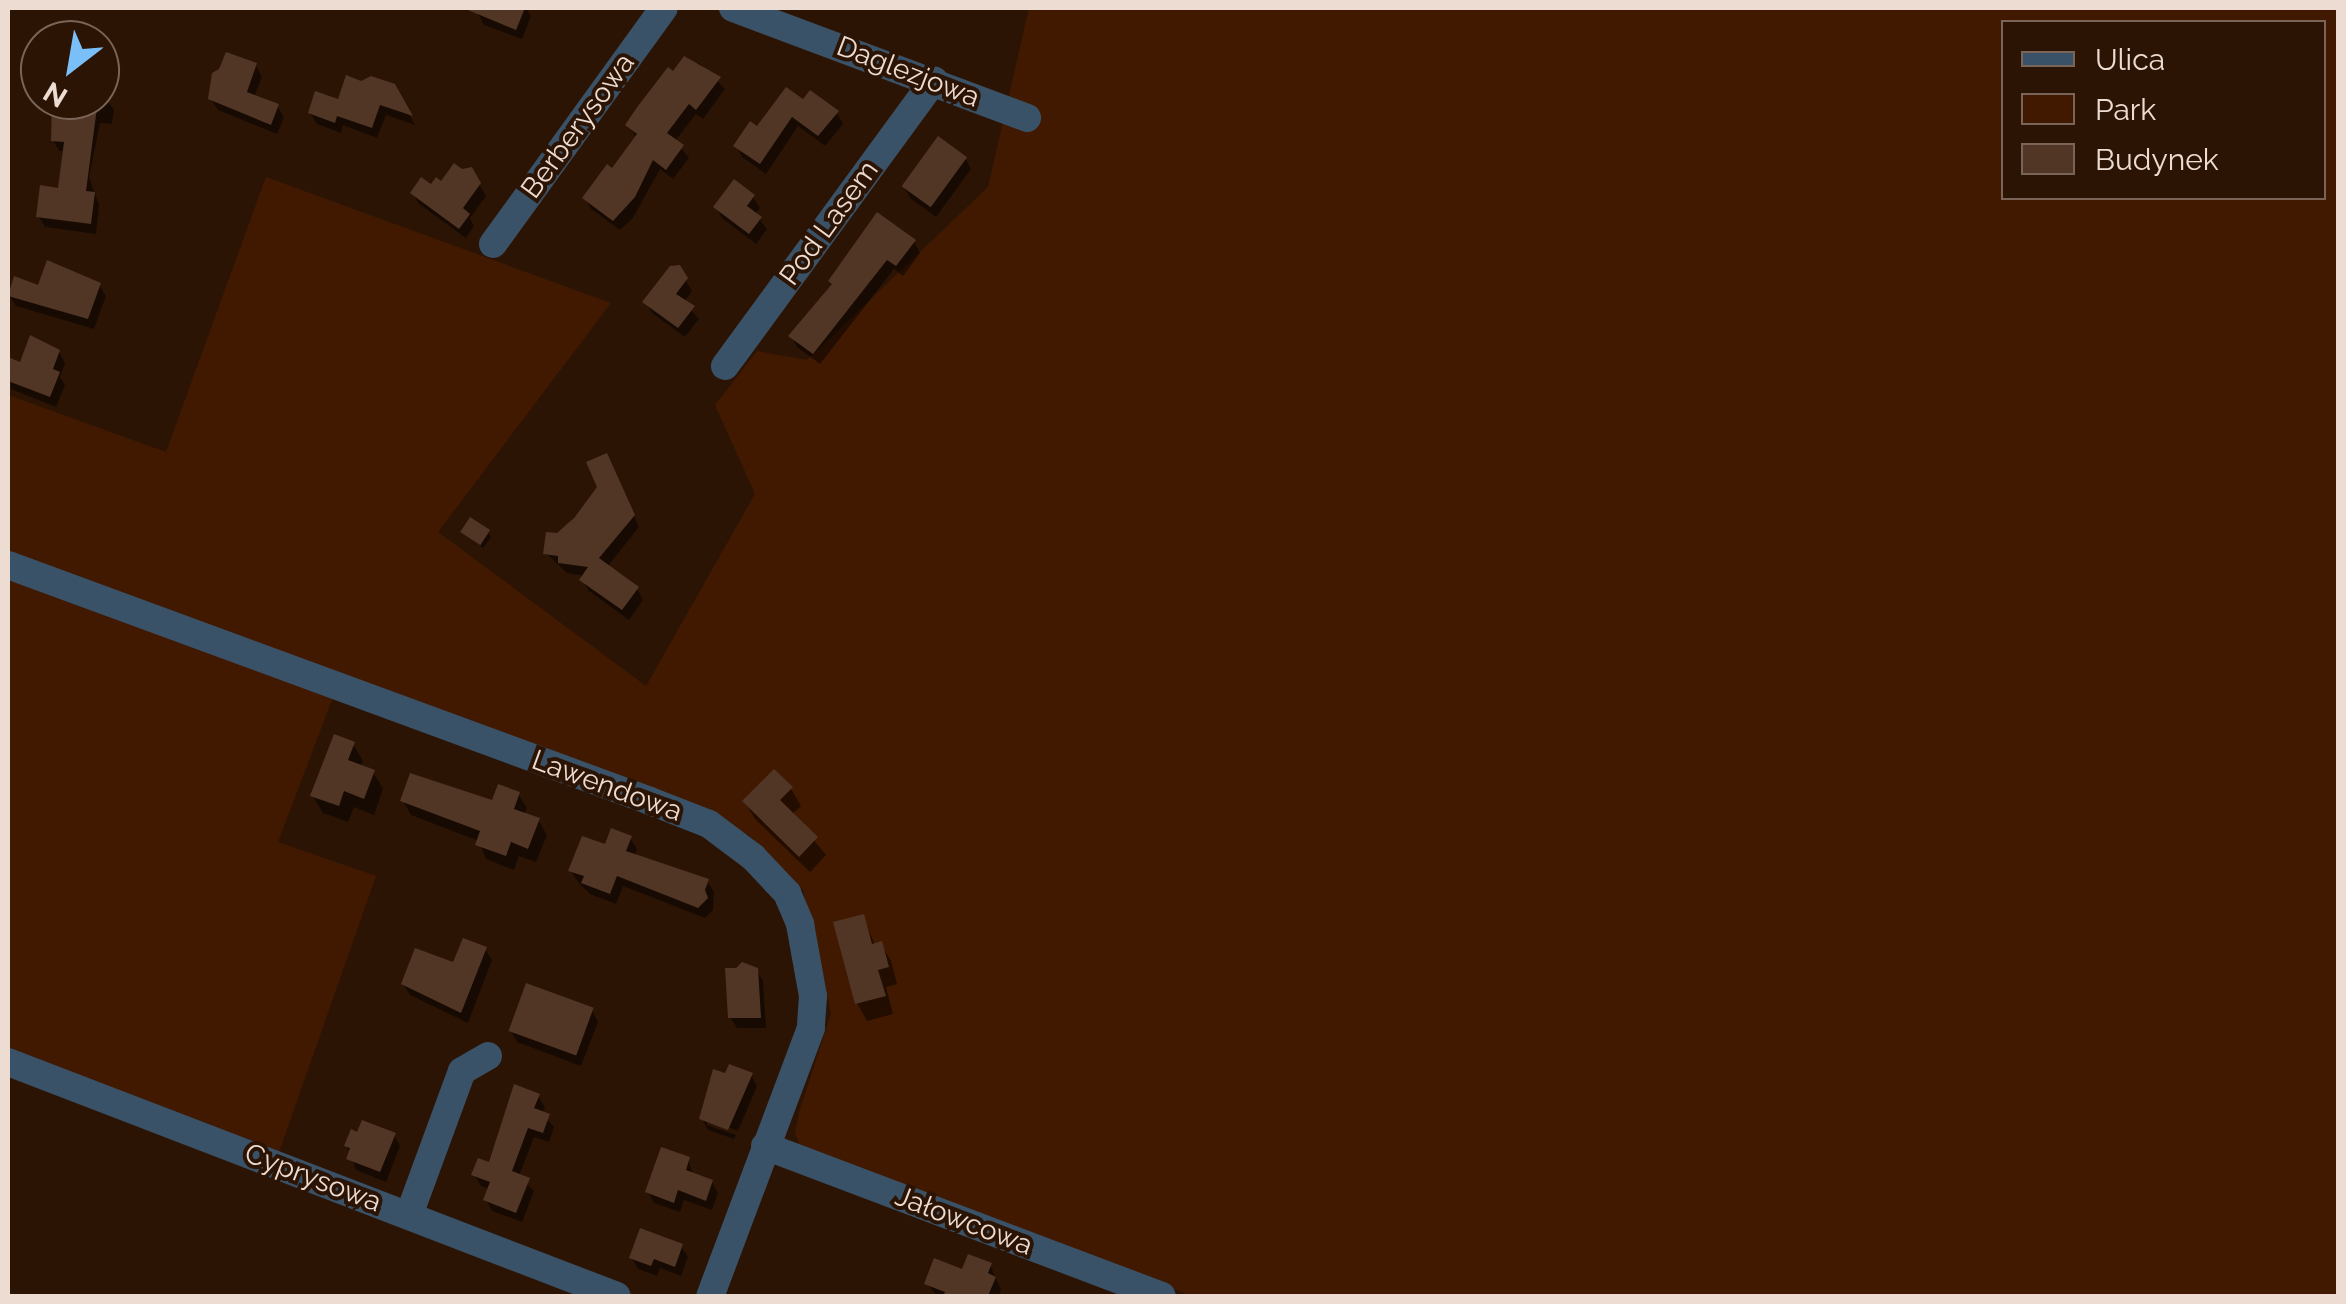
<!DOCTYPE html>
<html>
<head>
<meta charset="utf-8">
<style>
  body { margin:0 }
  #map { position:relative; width:2346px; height:1304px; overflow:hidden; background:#2c1405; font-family:Raleway,sans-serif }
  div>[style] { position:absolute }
  .green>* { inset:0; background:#401900 }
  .shadow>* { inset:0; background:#0007 }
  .building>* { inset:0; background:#513626; transform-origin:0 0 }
  .street>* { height:28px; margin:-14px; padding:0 14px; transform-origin:14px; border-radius:14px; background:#3a5267 }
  span { translate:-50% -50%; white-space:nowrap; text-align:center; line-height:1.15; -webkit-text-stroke:8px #2c1405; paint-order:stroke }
  .street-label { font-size:28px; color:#eddcd2 }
  .frame { position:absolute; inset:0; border:10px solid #eddcd2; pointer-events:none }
  .legend { position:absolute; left:2001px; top:20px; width:325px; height:180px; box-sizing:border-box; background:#2c1405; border:2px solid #796457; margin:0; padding:12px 18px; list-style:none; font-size:30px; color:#eddcd2 }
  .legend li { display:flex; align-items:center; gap:20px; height:50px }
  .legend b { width:50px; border:2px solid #796457 }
  .north { position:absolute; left:20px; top:20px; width:100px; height:100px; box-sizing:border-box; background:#2c1405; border:2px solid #796457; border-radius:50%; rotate:211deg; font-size:28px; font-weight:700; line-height:40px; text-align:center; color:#eddcd2 }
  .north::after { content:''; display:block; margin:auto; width:35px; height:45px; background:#7abff8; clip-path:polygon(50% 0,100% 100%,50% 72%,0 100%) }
</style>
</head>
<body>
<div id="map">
  <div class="green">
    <i style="clip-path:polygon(evenodd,1029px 8px,2338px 8px,2338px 1296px,1192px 1296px,800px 1146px,795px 1133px,799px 1113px,831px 1013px,803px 890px,749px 835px,682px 802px,341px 676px,278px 842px,376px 876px,278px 1155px,8px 1052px,8px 395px,166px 452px,266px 177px,611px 303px,438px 532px,646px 686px,755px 494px,715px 405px,757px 351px,807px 360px,988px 187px,1029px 8px,2004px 22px,2324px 22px,2324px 198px,2004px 198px,2004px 22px)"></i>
  </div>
  <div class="shadow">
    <i style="clip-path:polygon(481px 8px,526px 8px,531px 16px,522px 39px,484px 25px,478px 14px)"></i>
    <i style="clip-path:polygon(699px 63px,725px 89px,703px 119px,696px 114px,675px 141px,689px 158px,673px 179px,660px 169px,633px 218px,620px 230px,591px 209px,585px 198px,613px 172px,637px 138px,628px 125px,673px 75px)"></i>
    <i style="clip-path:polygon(256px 66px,262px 77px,254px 97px,277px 106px,284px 117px,277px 134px,218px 110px,211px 99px)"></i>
    <i style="clip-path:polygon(100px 83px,104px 98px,114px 109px,112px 124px,100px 123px,89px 177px,99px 205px,96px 234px,45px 227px,39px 217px,60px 190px,66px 151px,59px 151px,53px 140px,53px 116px,48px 116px,43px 100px,100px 100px)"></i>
    <i style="clip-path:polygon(361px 83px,393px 86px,415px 125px,386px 115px,377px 138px,343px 125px,341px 133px,317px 124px,310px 113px,339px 103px)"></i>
    <i style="clip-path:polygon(804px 103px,837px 113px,843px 124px,825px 146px,798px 126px,766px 174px,742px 157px,736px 146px)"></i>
    <i style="clip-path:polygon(965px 158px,971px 169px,936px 217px,910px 198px,904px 187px)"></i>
    <i style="clip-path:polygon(471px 170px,486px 196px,470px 218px,474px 226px,466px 238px,419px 204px,413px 193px)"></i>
    <i style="clip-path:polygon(753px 197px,760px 208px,755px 214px,767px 229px,756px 244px,722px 218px,716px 207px)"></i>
    <i style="clip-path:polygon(914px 242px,920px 253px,903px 276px,894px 269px,820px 364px,797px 347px,791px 336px,834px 285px)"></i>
    <i style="clip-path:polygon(678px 268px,692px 291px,684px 302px,699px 319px,685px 337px,652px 313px,646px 302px)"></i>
    <i style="clip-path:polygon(99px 285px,106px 296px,94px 329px,16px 306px,9px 295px,39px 288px)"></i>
    <i style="clip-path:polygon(59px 352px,65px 363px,60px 377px,65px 385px,56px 407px,11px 389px,11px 361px,21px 365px)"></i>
    <i style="clip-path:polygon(613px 467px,639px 527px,607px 567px,637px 589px,643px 600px,629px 620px,589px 591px,582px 580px,585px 576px,567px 573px,546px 553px)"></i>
    <i style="clip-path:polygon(463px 532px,488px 532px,491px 537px,483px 548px)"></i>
    <i style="clip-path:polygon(353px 744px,363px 761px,361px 767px,373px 772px,383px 789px,374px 815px,354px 807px,348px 822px,323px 813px,313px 796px)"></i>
    <i style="clip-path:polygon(791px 789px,801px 806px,792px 814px,826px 855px,810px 872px,755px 819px,745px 802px)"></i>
    <i style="clip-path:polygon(518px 794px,527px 808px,524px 815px,538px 820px,547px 835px,536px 862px,519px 856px,514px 870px,486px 859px,479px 841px,411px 815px,403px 801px,493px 803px)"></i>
    <i style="clip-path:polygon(630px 838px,637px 849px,634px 856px,707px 881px,714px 892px,713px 910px,705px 918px,623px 886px,616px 904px,590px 894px,578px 882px,571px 871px)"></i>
    <i style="clip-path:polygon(863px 917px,875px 945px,881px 944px,891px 961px,897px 984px,886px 987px,893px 1014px,867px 1021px,857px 1003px,836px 924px)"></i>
    <i style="clip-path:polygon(485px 949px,492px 960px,468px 1023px,410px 995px,403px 984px)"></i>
    <i style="clip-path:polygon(756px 970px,763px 981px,766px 1028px,737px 1028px,730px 1017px)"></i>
    <i style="clip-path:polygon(592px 1010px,598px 1022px,581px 1066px,517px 1042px,511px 1031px)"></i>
    <i style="clip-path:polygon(751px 1075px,757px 1086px,738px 1131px,707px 1119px,707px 1125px,736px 1135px,734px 1139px,708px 1130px,702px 1119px)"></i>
    <i style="clip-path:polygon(538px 1096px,545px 1107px,542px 1114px,554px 1127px,549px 1142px,534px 1137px,519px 1176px,534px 1191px,522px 1222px,492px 1211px,486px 1200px,490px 1189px,481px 1186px,474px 1175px,491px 1165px)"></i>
    <i style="clip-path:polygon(394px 1135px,400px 1146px,386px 1182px,356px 1170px,347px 1146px)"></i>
    <i style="clip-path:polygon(688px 1159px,693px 1175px,712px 1182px,718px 1193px,712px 1210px,684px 1200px,680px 1212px,654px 1203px,648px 1192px)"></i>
    <i style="clip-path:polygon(681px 1246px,688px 1257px,681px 1276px,660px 1268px,657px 1276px,638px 1269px,631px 1257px)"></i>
    <i style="clip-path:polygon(990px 1265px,1001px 1290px,998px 1296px,937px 1296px,927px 1284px)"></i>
  </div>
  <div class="building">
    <i style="clip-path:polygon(463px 8px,525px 8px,516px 30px)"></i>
    <i style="clip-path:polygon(226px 52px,257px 63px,247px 92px,279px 104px,271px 125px,208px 99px,212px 73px,219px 69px)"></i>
    <i style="clip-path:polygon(684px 56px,721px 77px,696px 110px,689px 104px,667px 133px,684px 145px,666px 170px,653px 160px,635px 197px,613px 221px,582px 198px,607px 164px,612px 168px,637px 134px,625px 125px,638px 106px,668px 67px,673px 71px)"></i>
    <i style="clip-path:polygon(346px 75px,361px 81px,371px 76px,395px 84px,413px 116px,380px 105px,372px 128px,337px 116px,335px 123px,308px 113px,315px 91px,338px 99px)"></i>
    <i style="clip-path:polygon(786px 87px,803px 99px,810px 90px,839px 111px,818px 136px,792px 117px,760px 164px,733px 146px,750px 121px,757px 126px)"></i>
    <i style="clip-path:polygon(52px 100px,98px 100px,86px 191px,95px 192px,91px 224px,36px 217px,40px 185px,58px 188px,64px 142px,51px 141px)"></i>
    <i style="left:938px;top:136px;width:36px;height:62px;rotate:36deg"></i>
    <i style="clip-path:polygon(454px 163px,462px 169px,472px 167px,481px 183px,463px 208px,470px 214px,459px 229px,410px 193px,421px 177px,431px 184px,436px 177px,441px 181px)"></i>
    <i style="clip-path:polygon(734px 179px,755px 195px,747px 206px,762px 217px,749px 234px,713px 207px)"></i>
    <i style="clip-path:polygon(877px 212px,916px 240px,896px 266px,887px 260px,813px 354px,788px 336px,832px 284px,828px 281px)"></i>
    <i style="clip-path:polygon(47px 260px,101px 283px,88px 319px,8px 296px,14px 276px,38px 285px)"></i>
    <i style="clip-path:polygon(680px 265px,688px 278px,676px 294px,695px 306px,678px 328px,642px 302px,670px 266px)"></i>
    <i style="clip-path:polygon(30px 335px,60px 350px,53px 369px,60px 372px,50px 397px,8px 381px,8px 357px,20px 362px)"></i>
    <i style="clip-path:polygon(607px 453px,635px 515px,599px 558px,639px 587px,622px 610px,579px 580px,588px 567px,558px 563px,558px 556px,543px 554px,546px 532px,557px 533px,574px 518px,597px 487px,586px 462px)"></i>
    <i style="left:470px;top:517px;width:24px;height:18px;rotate:33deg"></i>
    <i style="clip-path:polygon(334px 734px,355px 742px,348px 760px,375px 770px,364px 799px,344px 791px,339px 806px,310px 796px)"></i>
    <i style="clip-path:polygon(774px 769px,793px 787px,780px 800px,818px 837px,799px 857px,742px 801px)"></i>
    <i style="clip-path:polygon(410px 773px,492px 800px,498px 784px,520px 792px,514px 809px,540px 818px,528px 849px,511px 842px,506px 856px,475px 845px,480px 831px,400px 801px)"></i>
    <i style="clip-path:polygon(611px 828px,632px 836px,626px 851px,709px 879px,705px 890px,708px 898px,698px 908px,617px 876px,610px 894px,581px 883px,584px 876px,568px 871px,582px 836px,605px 844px)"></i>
    <i style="clip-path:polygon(864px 914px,872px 944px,882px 941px,889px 967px,878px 970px,886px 996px,855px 1004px,833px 922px)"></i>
    <i style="clip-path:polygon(463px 938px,487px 947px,461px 1013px,401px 984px,415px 948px,453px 962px)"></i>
    <i style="clip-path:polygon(742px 962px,758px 968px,761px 1018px,728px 1018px,725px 968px,736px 968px)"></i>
    <i style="left:526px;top:983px;width:72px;height:51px;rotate:20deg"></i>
    <i style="clip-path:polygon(729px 1064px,753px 1073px,728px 1130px,699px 1119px,713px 1069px,725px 1073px)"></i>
    <i style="clip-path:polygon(514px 1084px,540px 1094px,534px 1108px,550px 1114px,543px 1133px,528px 1128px,512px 1171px,530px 1178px,516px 1213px,483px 1200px,490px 1182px,471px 1175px,478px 1158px,489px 1162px)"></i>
    <i style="clip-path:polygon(362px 1120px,396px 1133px,380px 1172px,346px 1159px,350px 1148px,344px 1146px,351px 1129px,357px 1132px)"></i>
    <i style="clip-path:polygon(661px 1147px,690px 1157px,686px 1170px,713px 1180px,706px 1201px,678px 1190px,674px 1203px,645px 1192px)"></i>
    <i style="clip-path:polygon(640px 1228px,683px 1244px,675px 1267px,654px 1259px,651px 1266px,629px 1258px)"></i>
    <i style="clip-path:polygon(968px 1254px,992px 1263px,988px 1273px,996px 1277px,988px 1296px,943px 1296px,945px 1292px,924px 1284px,934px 1258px,962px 1269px)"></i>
  </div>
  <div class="street">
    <i style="left:733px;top:8px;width:314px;rotate:20.5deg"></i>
    <i style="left:493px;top:244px;width:291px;rotate:-54.1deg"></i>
    <i style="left:725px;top:366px;width:354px;rotate:-53.8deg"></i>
    <i style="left:8px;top:565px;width:684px;rotate:20.18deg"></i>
    <i style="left:650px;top:801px;width:63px;rotate:21.3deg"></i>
    <i style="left:709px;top:824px;width:55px;rotate:36.9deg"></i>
    <i style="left:753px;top:857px;width:50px;rotate:46.6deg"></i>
    <i style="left:787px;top:893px;width:34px;rotate:67deg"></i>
    <i style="left:800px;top:924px;width:73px;rotate:79.8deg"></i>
    <i style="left:813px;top:996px;width:32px;rotate:94deg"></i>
    <i style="left:811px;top:1028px;width:286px;rotate:110.6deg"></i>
    <i style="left:8px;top:1062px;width:652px;rotate:21.02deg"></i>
    <i style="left:765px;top:1146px;width:424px;rotate:20.7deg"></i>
    <i style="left:409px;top:1215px;width:153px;rotate:-69.8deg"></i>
    <i style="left:462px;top:1071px;width:30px;rotate:-30deg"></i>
  </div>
  <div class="street-label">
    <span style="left:908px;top:72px;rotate:21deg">Daglezjowa</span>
    <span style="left:578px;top:126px;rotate:-54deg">Berberysowa</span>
    <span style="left:829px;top:223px;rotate:-54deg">Pod Lasem</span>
    <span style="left:607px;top:786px;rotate:20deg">Lawendowa</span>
    <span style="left:313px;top:1178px;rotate:21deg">Cyprysowa</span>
    <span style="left:964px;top:1221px;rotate:21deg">Jałowcowa</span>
  </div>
  <div class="frame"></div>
  <ul class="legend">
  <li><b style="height:12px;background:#3a5267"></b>Ulica</li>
  <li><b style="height:28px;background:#401900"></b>Park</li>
  <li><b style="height:28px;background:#513626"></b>Budynek</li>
  </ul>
  <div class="north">N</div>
</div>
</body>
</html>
